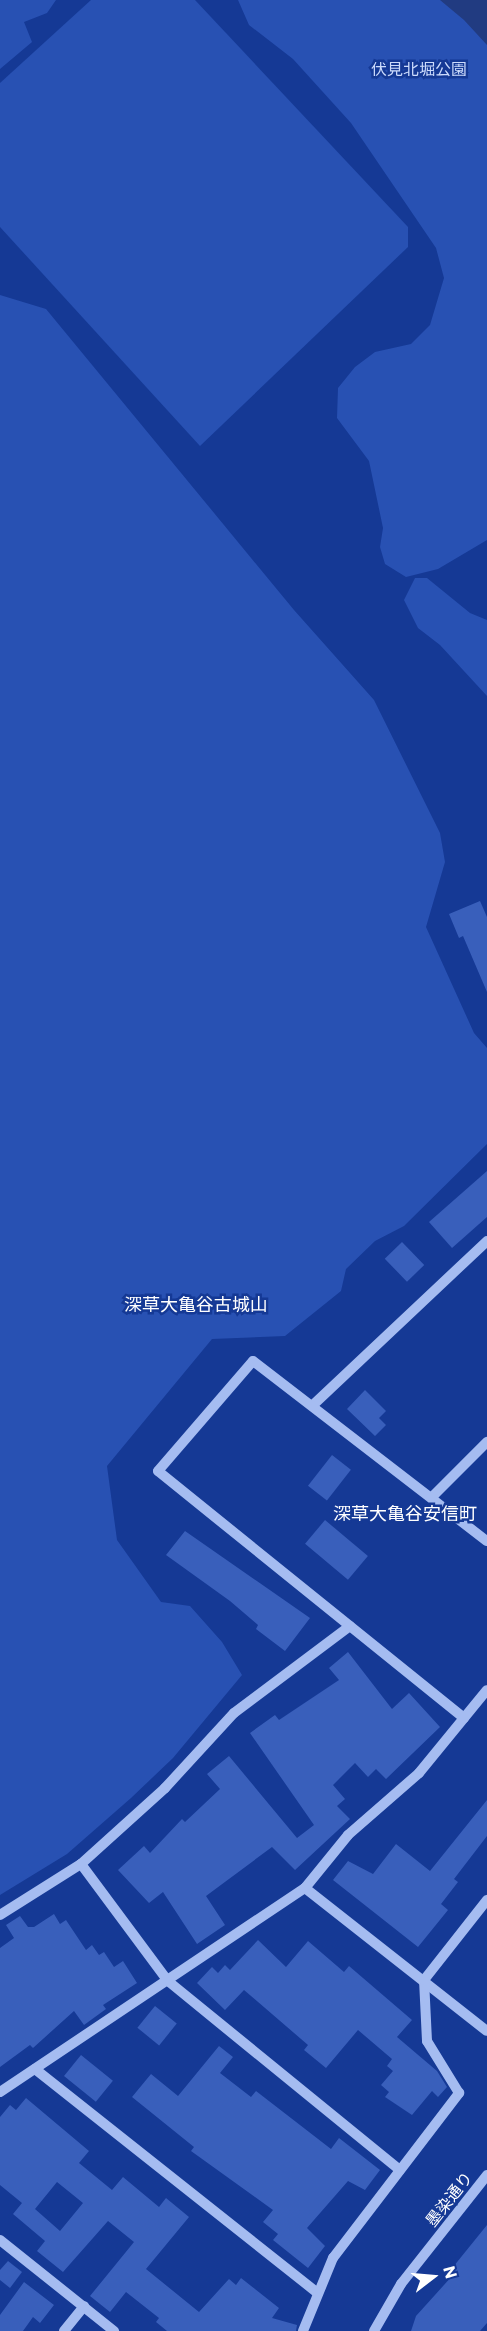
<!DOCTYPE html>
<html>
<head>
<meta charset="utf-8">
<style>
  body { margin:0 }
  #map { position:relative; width:487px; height:2331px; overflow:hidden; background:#153995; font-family:Commissioner,"Noto Sans JP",sans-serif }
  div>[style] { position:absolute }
  .green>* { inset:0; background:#2851b3 }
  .water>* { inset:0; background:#213b81 }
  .building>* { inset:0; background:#395fbb; transform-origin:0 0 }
  .minor>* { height:10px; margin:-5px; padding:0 5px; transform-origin:5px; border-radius:5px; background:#a5bcf1 }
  span { translate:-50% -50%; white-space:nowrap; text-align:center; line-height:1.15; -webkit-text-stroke:5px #153995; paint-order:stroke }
  .park-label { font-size:16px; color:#ccdbfc }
  .street-label { font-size:16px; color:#fff }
  .neighbourhood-label { font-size:18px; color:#fff }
  .north { position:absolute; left:403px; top:2247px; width:60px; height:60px; -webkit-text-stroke:4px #153995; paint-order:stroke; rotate:74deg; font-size:16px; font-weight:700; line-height:24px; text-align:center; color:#fff }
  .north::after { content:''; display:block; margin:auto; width:21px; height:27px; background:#fff; clip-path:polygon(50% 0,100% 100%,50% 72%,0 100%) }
</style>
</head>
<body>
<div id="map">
  <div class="green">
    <i style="clip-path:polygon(0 0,56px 0,47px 13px,24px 22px,32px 42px,0 69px)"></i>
    <i style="clip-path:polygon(91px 0,195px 0,408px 227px,408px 247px,200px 446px,0 227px,0 83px)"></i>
    <i style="clip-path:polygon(238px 0,487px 0,487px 540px,438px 569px,406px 577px,385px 564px,380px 547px,383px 528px,369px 461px,337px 418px,338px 388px,355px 367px,375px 352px,411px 344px,430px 325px,444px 278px,436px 248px,351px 123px,293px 59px,249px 25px)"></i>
    <i style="clip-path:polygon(0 295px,46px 309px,294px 610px,374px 700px,440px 833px,445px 862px,426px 927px,474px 1033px,487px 1048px,487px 1144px,404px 1226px,375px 1241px,346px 1269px,341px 1291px,285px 1336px,212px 1339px,107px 1466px,117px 1540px,161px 1602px,190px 1606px,222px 1642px,242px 1675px,173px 1758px,131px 1798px,67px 1854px,0 1895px)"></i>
    <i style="clip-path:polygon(415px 578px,427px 578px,470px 613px,487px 620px,487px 696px,440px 645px,418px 628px,404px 600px)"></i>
  </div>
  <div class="water">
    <i style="clip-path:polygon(440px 0,487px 0,487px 45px,464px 20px)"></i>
  </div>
  <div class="building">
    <i style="clip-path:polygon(480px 901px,487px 917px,487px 992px,463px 936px,459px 938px,449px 914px)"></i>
    <i style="clip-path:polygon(487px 1171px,487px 1217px,452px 1248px,429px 1222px)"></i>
    <i style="left:402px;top:1242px;width:32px;height:24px;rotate:46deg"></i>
    <i style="clip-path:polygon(365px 1390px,386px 1411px,379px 1418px,386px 1425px,375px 1436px,347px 1409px)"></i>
    <i style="left:332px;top:1455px;width:24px;height:39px;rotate:38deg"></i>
    <i style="left:325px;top:1520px;width:56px;height:31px;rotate:40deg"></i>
    <i style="clip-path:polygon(185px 1531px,310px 1618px,285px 1651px,256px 1629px,258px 1625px,230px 1601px,166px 1555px)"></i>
    <i style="clip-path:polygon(348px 1652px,392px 1709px,409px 1693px,440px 1727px,386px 1779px,376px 1769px,368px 1777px,355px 1763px,333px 1785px,345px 1799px,337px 1806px,350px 1819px,295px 1870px,272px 1847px,206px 1896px,225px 1925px,197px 1944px,163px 1892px,149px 1903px,118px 1870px,144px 1846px,150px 1853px,182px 1819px,185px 1822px,220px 1789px,207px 1774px,229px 1756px,297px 1838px,314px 1825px,250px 1733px,275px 1715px,279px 1720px,339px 1680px,329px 1668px)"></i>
    <i style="clip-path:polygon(487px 1800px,487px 1836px,454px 1879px,458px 1882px,441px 1904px,448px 1910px,418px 1947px,333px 1880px,348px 1861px,373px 1874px,396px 1844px,430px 1871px)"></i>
    <i style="clip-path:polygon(54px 1914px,60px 1924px,66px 1920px,86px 1950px,92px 1945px,99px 1955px,104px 1952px,114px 1967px,123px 1961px,137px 1983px,103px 2005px,106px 2009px,84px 2025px,74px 2011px,33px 2048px,30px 2045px,0 2067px,0 1948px,14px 1938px,6px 1925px,20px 1916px,28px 1927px,34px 1927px)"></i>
    <i style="clip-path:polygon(258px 1940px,286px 1967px,308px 1941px,344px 1972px,349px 1966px,412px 2020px,397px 2037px,437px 2071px,447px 2087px,438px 2097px,432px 2091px,412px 2115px,385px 2097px,389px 2092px,381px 2085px,393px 2071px,387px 2066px,392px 2059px,358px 2030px,326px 2068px,304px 2050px,308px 2045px,244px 1990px,225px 2010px,197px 1983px,212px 1967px,218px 1973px,225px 1965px,230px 1970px)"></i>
    <i style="left:155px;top:2006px;width:28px;height:28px;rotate:39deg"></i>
    <i style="clip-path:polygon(219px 2046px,233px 2057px,220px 2073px,251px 2097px,256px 2091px,331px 2149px,339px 2138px,380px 2170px,365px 2190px,348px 2181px,307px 2228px,325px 2246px,308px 2268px,273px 2240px,278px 2234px,263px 2222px,273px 2210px,191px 2151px,194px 2147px,132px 2097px,151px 2074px,178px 2096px)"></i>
    <i style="left:81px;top:2055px;width:41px;height:27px;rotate:39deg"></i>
    <i style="clip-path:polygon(evenodd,26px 2098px,89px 2151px,79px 2163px,112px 2190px,123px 2177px,159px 2207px,166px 2198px,189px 2217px,146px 2269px,199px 2312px,229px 2279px,236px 2285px,241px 2278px,279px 2308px,272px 2318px,297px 2325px,296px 2331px,167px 2331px,156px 2322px,159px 2318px,126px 2292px,110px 2312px,90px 2296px,134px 2242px,108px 2221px,63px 2272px,37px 2251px,45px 2241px,13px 2214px,22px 2203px,0 2185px,0 2117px,10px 2105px,16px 2110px,26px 2098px,57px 2182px,83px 2203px,60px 2231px,35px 2209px,57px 2182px)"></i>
    <i style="clip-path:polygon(487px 2225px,487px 2323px,480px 2331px,411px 2331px,416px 2316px,453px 2275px,449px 2272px)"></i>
    <i style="clip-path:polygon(8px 2261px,22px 2272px,10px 2288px,0 2280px,0 2270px)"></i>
    <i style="clip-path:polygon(24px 2282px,54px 2305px,40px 2323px,33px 2317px,23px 2331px,0 2331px,0 2315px)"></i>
  </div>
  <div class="minor">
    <i style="left:313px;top:1405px;width:239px;rotate:-43.3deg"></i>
    <i style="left:432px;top:1497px;width:78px;rotate:-45deg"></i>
    <i style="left:464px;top:1718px;width:393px;rotate:-141.1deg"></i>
    <i style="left:158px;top:1471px;width:145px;rotate:-49.2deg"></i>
    <i style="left:253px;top:1361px;width:295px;rotate:37.6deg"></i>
    <i style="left:81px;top:1864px;width:146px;rotate:53.4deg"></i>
    <i style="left:168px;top:1981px;width:299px;rotate:39.2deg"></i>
    <i style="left:305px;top:1888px;width:231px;rotate:38.2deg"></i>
    <i style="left:0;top:1915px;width:96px;rotate:-32.2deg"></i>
    <i style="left:81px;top:1864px;width:113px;rotate:-42.1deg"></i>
    <i style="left:165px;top:1788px;width:102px;rotate:-47.4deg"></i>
    <i style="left:234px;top:1713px;width:145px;rotate:-36.9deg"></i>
    <i style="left:35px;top:2069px;width:361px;rotate:38.4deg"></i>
    <i style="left:0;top:2092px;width:367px;rotate:-33.8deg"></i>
    <i style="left:305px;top:1888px;width:68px;rotate:-50.9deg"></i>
    <i style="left:348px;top:1835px;width:94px;rotate:-41.1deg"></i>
    <i style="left:419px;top:1773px;width:107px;rotate:-50.7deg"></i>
    <i style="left:0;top:2240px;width:146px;rotate:38.6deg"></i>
    <i style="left:64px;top:2331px;width:32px;rotate:-51deg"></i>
    <i style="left:303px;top:2331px;width:79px;rotate:-67.7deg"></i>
    <i style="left:333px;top:2258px;width:208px;rotate:-52.6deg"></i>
    <i style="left:459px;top:2093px;width:61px;rotate:-121.6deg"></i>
    <i style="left:427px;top:2041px;width:61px;rotate:-92.8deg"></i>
    <i style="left:424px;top:1980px;width:102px;rotate:-51.8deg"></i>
    <i style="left:374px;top:2331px;width:54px;rotate:-60.1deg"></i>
    <i style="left:401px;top:2284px;width:139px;rotate:-51.7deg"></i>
  </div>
  <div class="park-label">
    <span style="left:419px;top:69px">伏見北堀公園</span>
  </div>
  <div class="street-label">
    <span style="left:449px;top:2199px;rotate:-52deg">墨染通り</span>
  </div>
  <div class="neighbourhood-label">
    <span style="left:196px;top:1304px">深草大亀谷古城山</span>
    <span style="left:405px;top:1513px">深草大亀谷安信町</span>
  </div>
  <div class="north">N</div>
</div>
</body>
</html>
